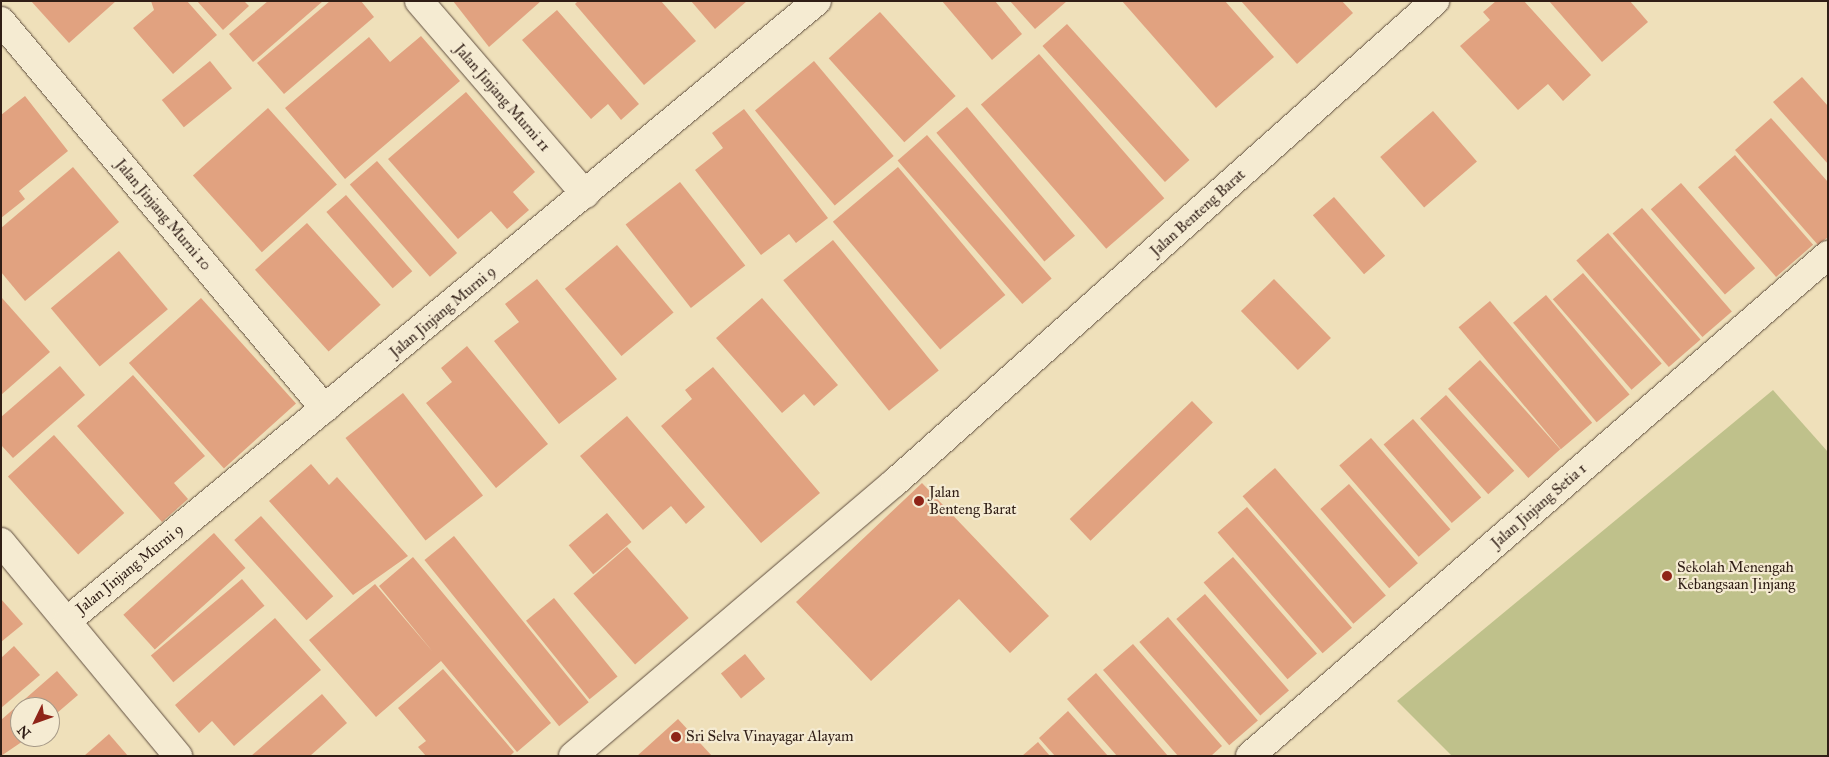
<!DOCTYPE html>
<html>
<head>
<meta charset="utf-8">
<style>
  body { margin:0 }
  #map { position:relative; width:1829px; height:757px; overflow:hidden; background:#efe0ba; font-family:"IM FELL Great Primer",serif }
  div>[style] { position:absolute }
  .green>* { inset:0; background:#bfc18b }
  .building>* { inset:0; background:#e1a280; transform-origin:0 0 }
  .roads { filter:drop-shadow(0 0 1px #604e3f) drop-shadow(0 0 1px #604e3f) }
  .minor>* { height:28px; margin:-14px; padding:0 14px; transform-origin:14px; border-radius:14px; background:#f5ebd2 }
  .dots>* { width:14px; height:14px; translate:-50% -50%; box-sizing:border-box; border:2px solid #f5ebd2; border-radius:50% }
  span { translate:-50% -50%; white-space:nowrap; text-align:center; line-height:1.15; -webkit-text-stroke:4.5px #f5ebd2; paint-order:stroke }
  .street-label { font-size:15px; color:#301e16 }
  .poi-label { font-size:15px; color:#301e16 }
  .left { translate:0 -50%; text-align:left }
  .frame { position:absolute; inset:0; border:2px solid #301e16; pointer-events:none }
  .north { position:absolute; left:10px; top:697px; width:50px; height:50px; box-sizing:border-box; background:#f5ebd2; border:1px solid #a69987; border-radius:50%; rotate:228deg; font-size:14px; font-weight:700; line-height:20px; text-align:center; color:#301e16 }
  .north::after { content:''; display:block; margin:auto; width:18px; height:22px; background:#8f2418; clip-path:polygon(50% 0,100% 100%,50% 72%,0 100%) }
</style>
</head>
<body>
<div id="map">
  <div class="green">
    <i style="clip-path:polygon(1773px 390px,1828px 452px,1828px 756px,1452px 756px,1397px 701px)"></i>
  </div>
  <div class="building">
    <i style="clip-path:polygon(31px 1px,116px 1px,69px 43px)"></i>
    <i style="clip-path:polygon(151px 1px,187px 1px,217px 35px,173px 74px,133px 28px,154px 10px)"></i>
    <i style="clip-path:polygon(197px 1px,244px 1px,249px 6px,223px 30px)"></i>
    <i style="clip-path:polygon(268px 1px,323px 1px,253px 62px,229px 34px)"></i>
    <i style="clip-path:polygon(330px 1px,361px 1px,374px 17px,284px 94px,257px 63px)"></i>
    <i style="clip-path:polygon(453px 1px,541px 1px,489px 47px)"></i>
    <i style="clip-path:polygon(578px 1px,661px 1px,696px 41px,644px 85px,575px 4px)"></i>
    <i style="clip-path:polygon(691px 1px,747px 1px,715px 29px)"></i>
    <i style="clip-path:polygon(942px 1px,995px 1px,1022px 34px,992px 60px)"></i>
    <i style="clip-path:polygon(1010px 1px,1067px 1px,1035px 29px)"></i>
    <i style="clip-path:polygon(1122px 1px,1225px 1px,1274px 57px,1216px 108px)"></i>
    <i style="clip-path:polygon(1241px 1px,1342px 1px,1353px 13px,1297px 64px)"></i>
    <i style="clip-path:polygon(1496px 1px,1524px 1px,1591px 75px,1563px 101px,1548px 84px,1518px 110px,1460px 46px,1490px 20px,1483px 12px)"></i>
    <i style="clip-path:polygon(1549px 1px,1630px 1px,1648px 22px,1602px 62px)"></i>
    <i style="clip-path:polygon(557px 10px,639px 104px,621px 120px,608px 104px,591px 119px,522px 40px)"></i>
    <i style="left:880px;top:12px;width:113px;height:69px;rotate:48deg"></i>
    <i style="left:1067px;top:24px;width:183px;height:33px;rotate:48deg"></i>
    <i style="clip-path:polygon(421px 36px,460px 81px,345px 179px,285px 108px,369px 37px,390px 62px)"></i>
    <i style="left:1039px;top:54px;width:191px;height:77px;rotate:49deg"></i>
    <i style="left:210px;top:61px;width:35px;height:62px;rotate:51deg"></i>
    <i style="left:814px;top:61px;width:124px;height:77px;rotate:50deg"></i>
    <i style="clip-path:polygon(1802px 77px,1828px 106px,1828px 164px,1773px 102px)"></i>
    <i style="clip-path:polygon(466px 92px,535px 172px,513px 192px,529px 210px,507px 229px,491px 211px,458px 239px,388px 159px)"></i>
    <i style="clip-path:polygon(25px 96px,68px 151px,19px 191px,25px 199px,1px 218px,1px 115px)"></i>
    <i style="left:967px;top:107px;width:168px;height:40px;rotate:50deg"></i>
    <i style="left:268px;top:108px;width:103px;height:101px;rotate:48deg"></i>
    <i style="clip-path:polygon(744px 109px,828px 218px,796px 243px,789px 234px,761px 255px,695px 170px,723px 148px,712px 133px)"></i>
    <i style="left:1433px;top:111px;width:67px;height:70px;rotate:49deg"></i>
    <i style="clip-path:polygon(1771px 118px,1828px 182px,1828px 237px,1818px 245px,1735px 150px)"></i>
    <i style="left:927px;top:135px;width:190px;height:39px;rotate:49deg"></i>
    <i style="left:1735px;top:155px;width:119px;height:49px;rotate:49deg"></i>
    <i style="left:377px;top:161px;width:122px;height:36px;rotate:49deg"></i>
    <i style="clip-path:polygon(73px 167px,119px 222px,25px 301px,1px 272px,1px 228px)"></i>
    <i style="left:898px;top:167px;width:167px;height:85px;rotate:50deg"></i>
    <i style="left:680px;top:182px;width:106px;height:69px;rotate:52deg"></i>
    <i style="left:1681px;top:183px;width:113px;height:40px;rotate:49deg"></i>
    <i style="left:346px;top:195px;width:101px;height:26px;rotate:49deg"></i>
    <i style="left:1334px;top:197px;width:78px;height:28px;rotate:49deg"></i>
    <i style="left:1642px;top:208px;width:137px;height:39px;rotate:49deg"></i>
    <i style="left:307px;top:223px;width:110px;height:70px;rotate:48deg"></i>
    <i style="left:1608px;top:233px;width:141px;height:42px;rotate:49deg"></i>
    <i style="left:833px;top:240px;width:168px;height:64px;rotate:51deg"></i>
    <i style="left:617px;top:245px;width:88px;height:68px;rotate:50deg"></i>
    <i style="left:119px;top:251px;width:76px;height:89px;rotate:50deg"></i>
    <i style="left:1583px;top:273px;width:120px;height:40px;rotate:49deg"></i>
    <i style="clip-path:polygon(537px 279px,617px 379px,559px 424px,494px 341px,519px 322px,505px 304px)"></i>
    <i style="left:1274px;top:279px;width:82px;height:46px;rotate:46deg"></i>
    <i style="left:1546px;top:295px;width:130px;height:43px;rotate:50deg"></i>
    <i style="clip-path:polygon(2px 298px,50px 352px,1px 395px,1px 299px)"></i>
    <i style="left:201px;top:298px;width:142px;height:97px;rotate:48deg"></i>
    <i style="clip-path:polygon(762px 298px,838px 385px,814px 406px,804px 394px,782px 413px,716px 338px)"></i>
    <i style="left:1490px;top:301px;width:159px;height:41px;rotate:50deg"></i>
    <i style="clip-path:polygon(467px 346px,548px 444px,496px 488px,426px 403px,452px 382px,441px 368px)"></i>
    <i style="left:1480px;top:360px;width:120px;height:43px;rotate:48deg"></i>
    <i style="clip-path:polygon(60px 366px,85px 395px,13px 458px,1px 445px,1px 417px)"></i>
    <i style="clip-path:polygon(713px 367px,820px 493px,761px 543px,661px 426px,692px 399px,685px 390px)"></i>
    <i style="clip-path:polygon(133px 375px,205px 456px,174px 483px,188px 499px,162px 522px,77px 426px)"></i>
    <i style="left:403px;top:393px;width:130px;height:73px;rotate:52deg"></i>
    <i style="left:1446px;top:395px;width:102px;height:35px;rotate:48deg"></i>
    <i style="left:1192px;top:401px;width:30px;height:170px;rotate:46deg"></i>
    <i style="clip-path:polygon(627px 416px,705px 507px,686px 524px,671px 506px,643px 530px,580px 456px)"></i>
    <i style="left:1413px;top:419px;width:104px;height:39px;rotate:49deg"></i>
    <i style="left:54px;top:435px;width:105px;height:62px;rotate:48deg"></i>
    <i style="left:1371px;top:438px;width:121px;height:42px;rotate:49deg"></i>
    <i style="clip-path:polygon(311px 464px,329px 485px,337px 477px,408px 556px,353px 595px,269px 501px)"></i>
    <i style="left:1275px;top:468px;width:169px;height:43px;rotate:49deg"></i>
    <i style="clip-path:polygon(922px 483px,1049px 616px,1010px 653px,959px 599px,871px 681px,796px 602px)"></i>
    <i style="left:1349px;top:484px;width:105px;height:38px;rotate:49deg"></i>
    <i style="left:1247px;top:507px;width:160px;height:39px;rotate:49deg"></i>
    <i style="left:607px;top:513px;width:38px;height:50px;rotate:50deg"></i>
    <i style="left:261px;top:516px;width:108px;height:36px;rotate:48deg"></i>
    <i style="left:214px;top:533px;width:47px;height:122px;rotate:48deg"></i>
    <i style="left:454px;top:536px;width:214px;height:38px;rotate:51deg"></i>
    <i style="left:627px;top:547px;width:94px;height:71px;rotate:49deg"></i>
    <i style="clip-path:polygon(413px 557px,551px 723px,517px 752px,441px 661px,376px 717px,309px 640px,375px 584px,433px 652px,379px 586px)"></i>
    <i style="left:1233px;top:557px;width:128px;height:39px;rotate:49deg"></i>
    <i style="left:242px;top:579px;width:35px;height:119px;rotate:50deg"></i>
    <i style="left:1205px;top:594px;width:128px;height:38px;rotate:49deg"></i>
    <i style="left:554px;top:598px;width:101px;height:36px;rotate:51deg"></i>
    <i style="clip-path:polygon(1px 599px,23px 624px,1px 642px)"></i>
    <i style="left:1168px;top:617px;width:137px;height:38px;rotate:49deg"></i>
    <i style="clip-path:polygon(275px 618px,321px 670px,234px 746px,212px 721px,199px 733px,175px 705px)"></i>
    <i style="clip-path:polygon(1133px 644px,1222px 746px,1211px 756px,1178px 756px,1103px 670px)"></i>
    <i style="clip-path:polygon(14px 646px,40px 675px,1px 708px,1px 658px)"></i>
    <i style="left:745px;top:654px;width:32px;height:31px;rotate:51deg"></i>
    <i style="clip-path:polygon(443px 669px,514px 752px,510px 756px,426px 756px,418px 747px,426px 741px,398px 708px)"></i>
    <i style="clip-path:polygon(57px 671px,78px 695px,50px 719px,50px 707px,20px 707px,20px 737px,29px 737px,1px 756px,1px 720px)"></i>
    <i style="clip-path:polygon(1096px 673px,1168px 756px,1117px 756px,1067px 699px)"></i>
    <i style="clip-path:polygon(322px 694px,347px 723px,310px 756px,251px 756px)"></i>
    <i style="clip-path:polygon(1068px 711px,1108px 756px,1055px 756px,1039px 738px)"></i>
    <i style="clip-path:polygon(678px 719px,712px 756px,637px 756px)"></i>
    <i style="clip-path:polygon(109px 734px,128px 756px,84px 756px)"></i>
    <i style="clip-path:polygon(1038px 742px,1050px 756px,1022px 756px)"></i>
  </div>
  <div class="roads">
    <div class="minor">
      <i style="left:419px;top:1px;width:255px;rotate:49.3deg"></i>
      <i style="left:1px;top:21px;width:505px;rotate:50.14deg"></i>
      <i style="left:1px;top:542px;width:278px;rotate:50.4deg"></i>
      <i style="left:67px;top:621px;width:973px;rotate:-39.58deg"></i>
      <i style="left:573px;top:756px;width:421px;rotate:-40.4deg"></i>
      <i style="left:894px;top:483px;width:725px;rotate:-41.7deg"></i>
      <i style="left:1250px;top:756px;width:765px;rotate:-40.92deg"></i>
    </div>
  </div>
  <div class="dots">
    <i style="left:919px;top:501px;background:#8f2418"></i>
    <i style="left:1667px;top:576px;background:#8f2418"></i>
    <i style="left:676px;top:737px;background:#8f2418"></i>
  </div>
  <div class="street-label">
    <span style="left:502px;top:98px;rotate:49deg">Jalan Jinjang Murni 11</span>
    <span style="left:1198px;top:213px;rotate:-42deg">Jalan Benteng Barat</span>
    <span style="left:163px;top:215px;rotate:50deg">Jalan Jinjang Murni 10</span>
    <span style="left:443px;top:312px;rotate:-40deg">Jalan Jinjang Murni 9</span>
    <span style="left:1539px;top:506px;rotate:-41deg">Jalan Jinjang Setia 1</span>
    <span style="left:130px;top:569px;rotate:-39deg">Jalan Jinjang Murni 9</span>
  </div>
  <div class="poi-label">
    <span class="left" style="left:929px;top:501px">Jalan<br>Benteng Barat</span>
    <span class="left" style="left:1677px;top:576px">Sekolah Menengah<br>Kebangsaan Jinjang</span>
    <span class="left" style="left:686px;top:737px">Sri Selva Vinayagar Alayam</span>
  </div>
  <div class="frame"></div>
  <div class="north">N</div>
</div>
</body>
</html>
